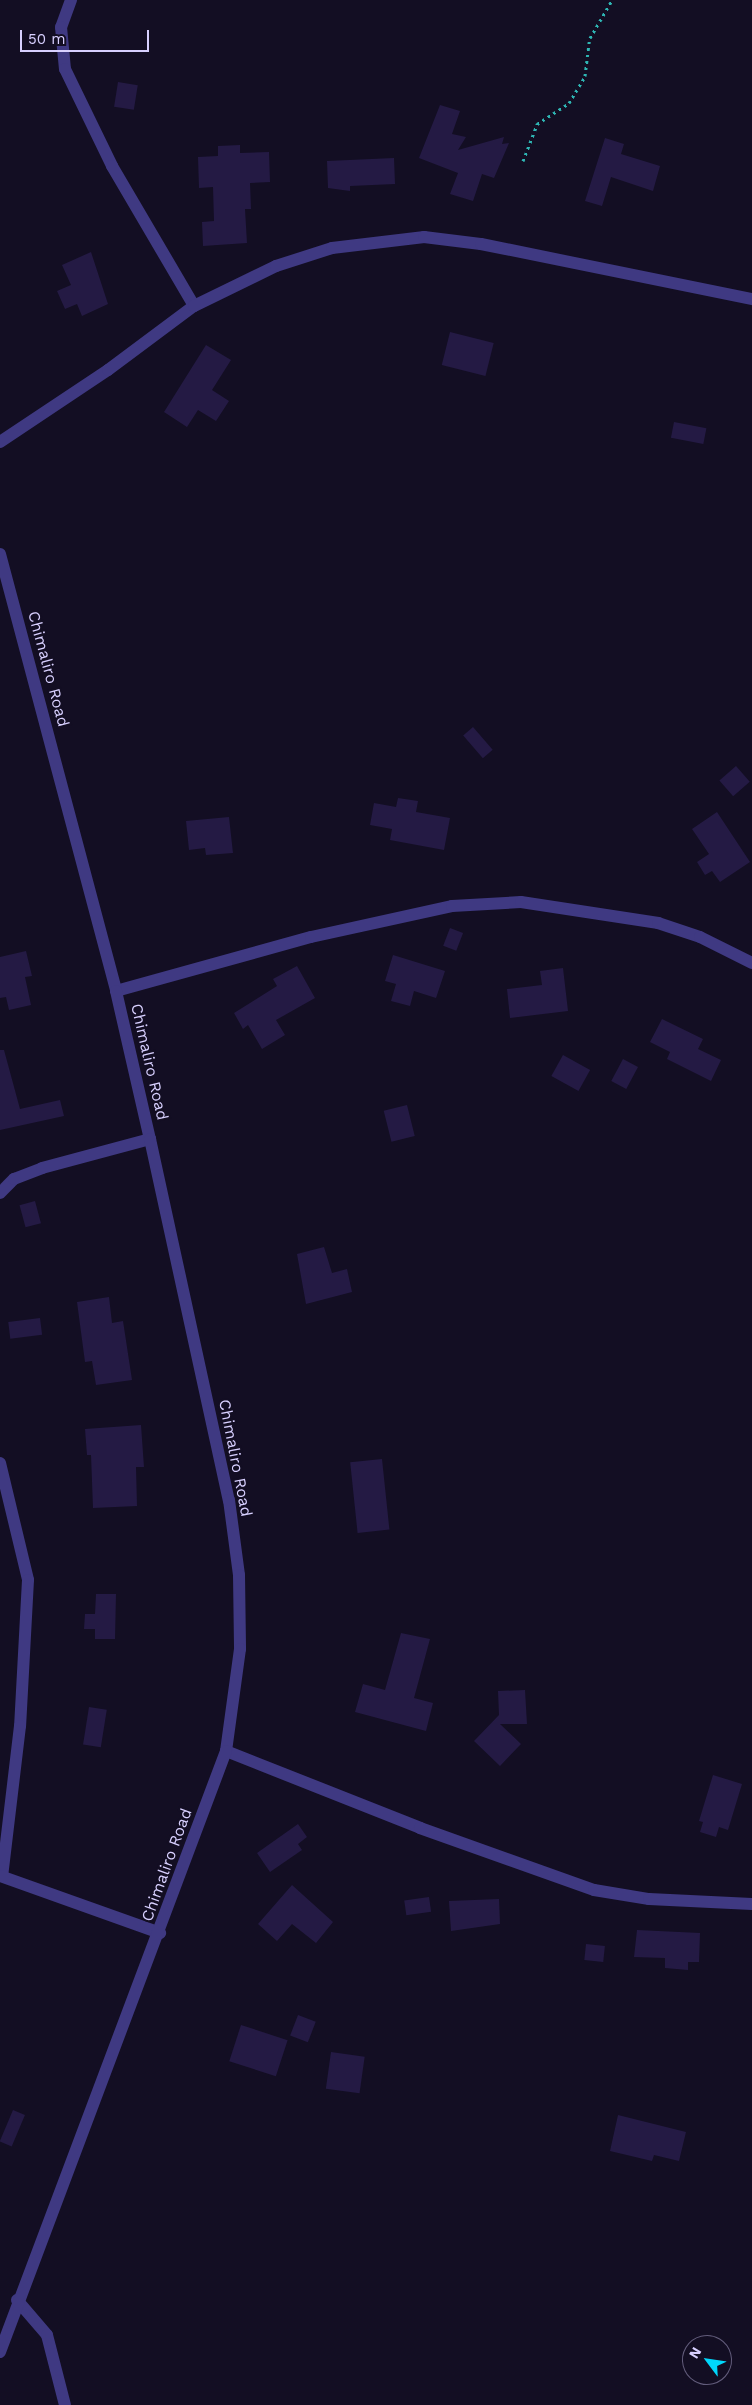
<!DOCTYPE html>
<html>
<head>
<meta charset="utf-8">
<style>
  body { margin:0 }
  #map { position:relative; width:752px; height:2405px; overflow:hidden; background:#130e23; font-family:"Work Sans",sans-serif }
  div>[style] { position:absolute }
  .building>* { inset:0; background:#241a44; transform-origin:0 0 }
  .path>* { height:3px; margin-top:-1.5px; transform-origin:0; background:repeating-linear-gradient(90deg,#2eb5b3 0 2.5px,transparent 0 6.5px) }
  .minor>* { height:12px; margin:-6px; padding:0 6px; transform-origin:6px; border-radius:6px; background:#3f3982 }
  .tertiary>* { height:12px; margin:-6px; padding:0 6px; transform-origin:6px; border-radius:6px; background:#3f3982 }
  span { translate:-50% -50%; white-space:nowrap; text-align:center; line-height:1.15; -webkit-text-stroke:4px #130e23; paint-order:stroke }
  .street-label { font-size:16px; color:#d8d0ff }
  .north { position:absolute; left:682px; top:2335px; width:50px; height:50px; box-sizing:border-box; background:#130e23; border:1px solid #625c7b; border-radius:50%; rotate:301deg; font-size:14px; font-weight:700; line-height:20px; text-align:center; color:#d8d0ff }
  .north::after { content:''; display:block; margin:auto; width:18px; height:22px; background:#00d7fb; clip-path:polygon(50% 0,100% 100%,50% 72%,0 100%) }
  .scale { position:absolute; left:20px; top:30px; width:129px; height:22px; box-sizing:border-box; border:2px solid #d8d0ff; border-top:0; padding-left:6px; font-size:15px; line-height:18px; white-space:nowrap; color:#d8d0ff; -webkit-text-stroke:4px #130e23; paint-order:stroke }
</style>
</head>
<body>
<div id="map">
  <div class="building">
    <i style="left:118px;top:82px;width:20px;height:25px;rotate:9deg"></i>
    <i style="clip-path:polygon(440px 105px,460px 111px,452px 134px,466px 137px,458px 150px,504px 137px,502px 144px,509px 143px,494px 178px,482px 174px,473px 201px,450px 194px,458px 173px,419px 158px)"></i>
    <i style="clip-path:polygon(605px 138px,624px 144px,621px 154px,660px 166px,653px 191px,611px 177px,602px 206px,585px 201px)"></i>
    <i style="clip-path:polygon(240px 145px,240px 153px,269px 152px,270px 182px,250px 183px,251px 209px,245px 209px,247px 243px,203px 246px,202px 222px,214px 221px,213px 187px,199px 188px,198px 157px,218px 156px,218px 146px)"></i>
    <i style="clip-path:polygon(394px 158px,395px 184px,350px 186px,350px 191px,328px 188px,327px 161px)"></i>
    <i style="clip-path:polygon(91px 252px,108px 304px,82px 316px,77px 304px,65px 309px,57px 291px,71px 285px,62px 265px)"></i>
    <i style="left:450px;top:332px;width:45px;height:34px;rotate:14deg"></i>
    <i style="clip-path:polygon(206px 345px,231px 360px,212px 390px,229px 401px,216px 421px,198px 410px,187px 427px,164px 412px)"></i>
    <i style="left:674px;top:422px;width:33px;height:16px;rotate:11deg"></i>
    <i style="left:473px;top:727px;width:30px;height:13px;rotate:49deg"></i>
    <i style="left:736px;top:766px;width:21px;height:22px;rotate:49deg"></i>
    <i style="clip-path:polygon(398px 798px,418px 801px,416px 812px,450px 818px,444px 850px,390px 840px,392px 829px,370px 825px,374px 803px,396px 807px)"></i>
    <i style="clip-path:polygon(717px 812px,750px 862px,720px 882px,712px 871px,705px 875px,697px 862px,709px 854px,692px 829px)"></i>
    <i style="clip-path:polygon(229px 817px,233px 853px,206px 855px,205px 848px,189px 850px,186px 821px)"></i>
    <i style="left:450px;top:928px;width:14px;height:19px;rotate:21deg"></i>
    <i style="clip-path:polygon(26px 951px,32px 976px,25px 977px,31px 1005px,9px 1010px,6px 997px,0 998px,0 957px)"></i>
    <i style="clip-path:polygon(393px 955px,445px 971px,436px 998px,414px 991px,410px 1006px,391px 1001px,396px 984px,385px 981px)"></i>
    <i style="clip-path:polygon(297px 966px,315px 998px,276px 1020px,285px 1035px,262px 1049px,248px 1025px,243px 1029px,234px 1013px,277px 986px,273px 979px)"></i>
    <i style="clip-path:polygon(563px 968px,568px 1011px,510px 1018px,507px 989px,542px 985px,540px 971px)"></i>
    <i style="clip-path:polygon(662px 1019px,703px 1039px,698px 1049px,721px 1060px,711px 1081px,667px 1059px,670px 1052px,650px 1042px)"></i>
    <i style="clip-path:polygon(0 1050px,4px 1050px,20px 1109px,60px 1100px,64px 1116px,0 1130px)"></i>
    <i style="left:563px;top:1055px;width:31px;height:24px;rotate:29deg"></i>
    <i style="left:623px;top:1059px;width:17px;height:25px;rotate:28deg"></i>
    <i style="left:407px;top:1105px;width:32px;height:24px;rotate:76deg"></i>
    <i style="left:35px;top:1201px;width:23px;height:16px;rotate:75deg"></i>
    <i style="clip-path:polygon(324px 1247px,332px 1273px,347px 1269px,352px 1292px,306px 1304px,297px 1254px)"></i>
    <i style="clip-path:polygon(109px 1297px,112px 1323px,123px 1321px,132px 1380px,96px 1385px,92px 1361px,85px 1362px,77px 1302px)"></i>
    <i style="left:40px;top:1318px;width:17px;height:32px;rotate:83deg"></i>
    <i style="clip-path:polygon(141px 1425px,144px 1467px,136px 1467px,137px 1506px,93px 1508px,91px 1455px,87px 1455px,85px 1429px)"></i>
    <i style="left:382px;top:1459px;width:71px;height:32px;rotate:84deg"></i>
    <i style="clip-path:polygon(96px 1594px,116px 1594px,115px 1639px,95px 1639px,95px 1629px,84px 1629px,85px 1614px,95px 1614px)"></i>
    <i style="clip-path:polygon(401px 1633px,430px 1639px,414px 1698px,433px 1703px,426px 1731px,355px 1712px,363px 1684px,385px 1690px)"></i>
    <i style="clip-path:polygon(525px 1690px,527px 1724px,500px 1724px,521px 1744px,500px 1766px,474px 1741px,499px 1715px,498px 1691px)"></i>
    <i style="left:89px;top:1707px;width:18px;height:38px;rotate:9deg"></i>
    <i style="clip-path:polygon(713px 1775px,742px 1784px,728px 1830px,719px 1827px,716px 1837px,700px 1832px,703px 1822px,699px 1821px)"></i>
    <i style="clip-path:polygon(298px 1824px,307px 1837px,298px 1844px,302px 1850px,270px 1872px,257px 1853px)"></i>
    <i style="clip-path:polygon(292px 1885px,333px 1922px,316px 1943px,292px 1924px,277px 1941px,258px 1924px)"></i>
    <i style="left:429px;top:1897px;width:15px;height:25px;rotate:82deg"></i>
    <i style="clip-path:polygon(499px 1899px,500px 1924px,451px 1931px,449px 1901px)"></i>
    <i style="clip-path:polygon(637px 1930px,700px 1933px,699px 1962px,688px 1962px,688px 1970px,665px 1968px,665px 1958px,634px 1957px)"></i>
    <i style="left:586px;top:1944px;width:19px;height:16px;rotate:6deg"></i>
    <i style="left:298px;top:2015px;width:19px;height:22px;rotate:21deg"></i>
    <i style="left:241px;top:2025px;width:49px;height:38px;rotate:18deg"></i>
    <i style="left:331px;top:2052px;width:34px;height:37px;rotate:8deg"></i>
    <i style="left:13px;top:2110px;width:13px;height:34px;rotate:23deg"></i>
    <i style="clip-path:polygon(618px 2115px,686px 2132px,679px 2161px,654px 2155px,652px 2161px,610px 2151px)"></i>
  </div>
  <div class="path">
    <i style="left:523px;top:161px;width:40px;rotate:-69deg"></i>
    <i style="left:537px;top:124px;width:38px;rotate:-33deg"></i>
    <i style="left:569px;top:103px;width:31px;rotate:-59deg"></i>
    <i style="left:585px;top:76px;width:38px;rotate:-83deg"></i>
    <i style="left:590px;top:38px;width:44px;rotate:-59.9deg"></i>
  </div>
  <div class="minor">
    <i style="left:71px;top:0;width:29px;rotate:110deg"></i>
    <i style="left:61px;top:27px;width:42px;rotate:84.6deg"></i>
    <i style="left:65px;top:69px;width:108px;rotate:64.1deg"></i>
    <i style="left:112px;top:166px;width:162px;rotate:59.6deg"></i>
    <i style="left:0;top:442px;width:130px;rotate:-33.7deg"></i>
    <i style="left:108px;top:370px;width:107px;rotate:-36.7deg"></i>
    <i style="left:194px;top:306px;width:91px;rotate:-26deg"></i>
    <i style="left:276px;top:266px;width:59px;rotate:-17.8deg"></i>
    <i style="left:332px;top:248px;width:93px;rotate:-6.8deg"></i>
    <i style="left:424px;top:237px;width:57px;rotate:7deg"></i>
    <i style="left:481px;top:244px;width:277px;rotate:11.5deg"></i>
    <i style="left:116px;top:991px;width:202px;rotate:-15.5deg"></i>
    <i style="left:311px;top:937px;width:144px;rotate:-12.4deg"></i>
    <i style="left:452px;top:906px;width:69px;rotate:-3.3deg"></i>
    <i style="left:521px;top:902px;width:139px;rotate:8.7deg"></i>
    <i style="left:658px;top:923px;width:44px;rotate:18.4deg"></i>
    <i style="left:700px;top:937px;width:58px;rotate:26.6deg"></i>
    <i style="left:0;top:1193px;width:20px;rotate:-45deg"></i>
    <i style="left:14px;top:1179px;width:30px;rotate:-21deg"></i>
    <i style="left:42px;top:1168px;width:112px;rotate:-15deg"></i>
    <i style="left:0;top:1463px;width:120px;rotate:76.5deg"></i>
    <i style="left:28px;top:1580px;width:146px;rotate:93.1deg"></i>
    <i style="left:20px;top:1726px;width:151px;rotate:96.8deg"></i>
    <i style="left:226px;top:1751px;width:209px;rotate:21.6deg"></i>
    <i style="left:420px;top:1828px;width:185px;rotate:19.6deg"></i>
    <i style="left:594px;top:1890px;width:56px;rotate:9.3deg"></i>
    <i style="left:649px;top:1899px;width:103px;rotate:2.8deg"></i>
    <i style="left:0;top:1876px;width:170px;rotate:19.6deg"></i>
    <i style="left:17px;top:2300px;width:46px;rotate:49.4deg"></i>
    <i style="left:47px;top:2335px;width:72px;rotate:75.6deg"></i>
  </div>
  <div class="tertiary">
    <i style="left:0;top:554px;width:452px;rotate:75.1deg"></i>
    <i style="left:116px;top:991px;width:152px;rotate:77.1deg"></i>
    <i style="left:150px;top:1139px;width:370px;rotate:77.7deg"></i>
    <i style="left:229px;top:1500px;width:76px;rotate:82.4deg"></i>
    <i style="left:239px;top:1575px;width:74px;rotate:89.2deg"></i>
    <i style="left:240px;top:1649px;width:103px;rotate:97.8deg"></i>
    <i style="left:226px;top:1751px;width:642px;rotate:110.61deg"></i>
  </div>
  <div class="street-label">
    <span style="left:48px;top:669px;rotate:75deg">Chimaliro Road</span>
    <span style="left:149px;top:1062px;rotate:77deg">Chimaliro Road</span>
    <span style="left:235px;top:1458px;rotate:79deg">Chimaliro Road</span>
    <span style="left:167px;top:1865px;rotate:-70deg">Chimaliro Road</span>
  </div>
  <div class="north">N</div>
  <div class="scale">50 m</div>
</div>
</body>
</html>
